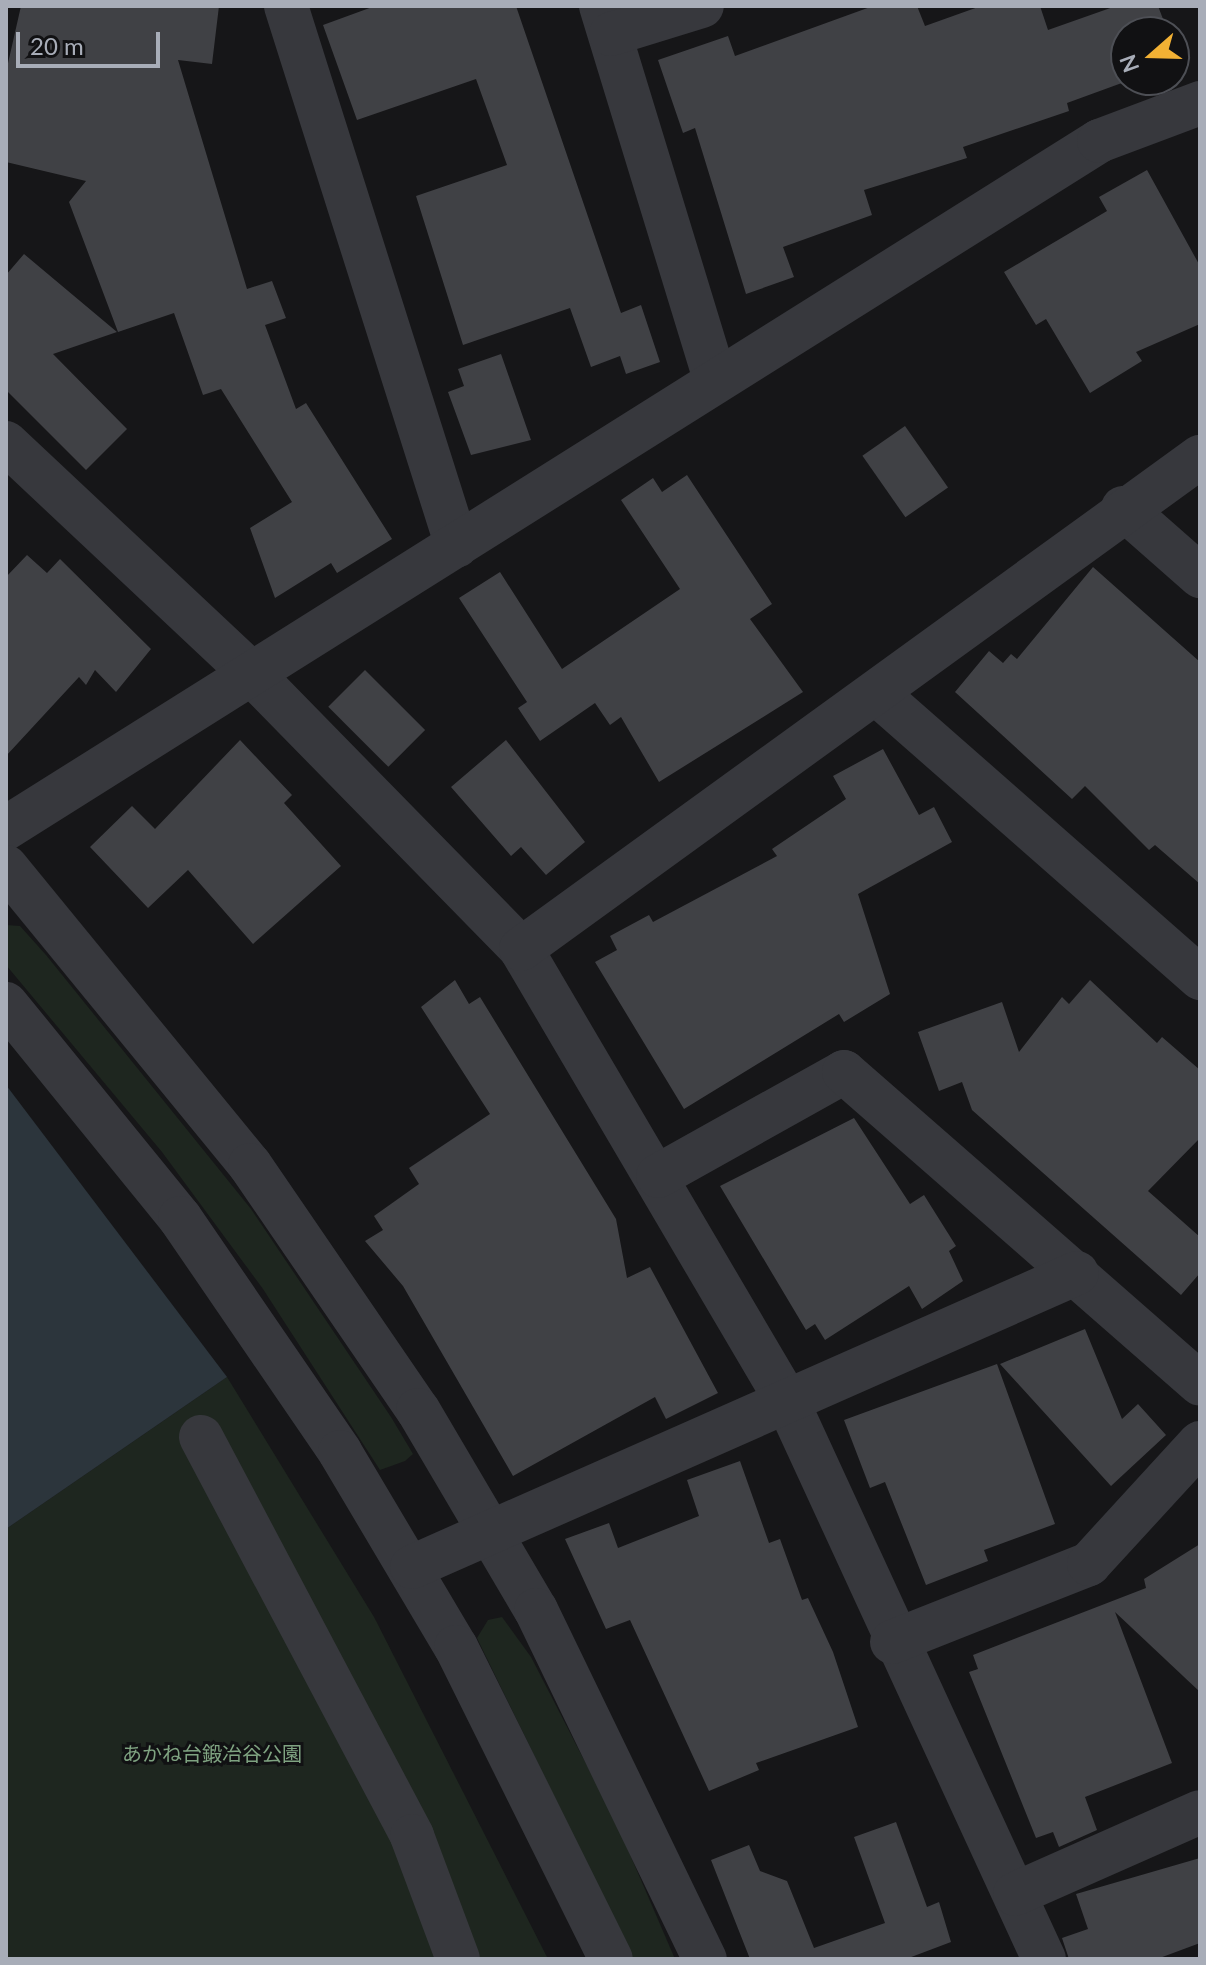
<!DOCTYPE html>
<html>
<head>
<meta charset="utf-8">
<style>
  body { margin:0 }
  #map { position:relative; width:1206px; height:1965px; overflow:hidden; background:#161618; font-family:Lato,"Noto Sans JP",sans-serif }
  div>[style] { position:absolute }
  .green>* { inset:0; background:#1e261f }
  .water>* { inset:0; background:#2c353c }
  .building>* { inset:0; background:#404145; transform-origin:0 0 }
  .minor>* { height:44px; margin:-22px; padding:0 22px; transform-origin:22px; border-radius:22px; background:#37383d }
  span { translate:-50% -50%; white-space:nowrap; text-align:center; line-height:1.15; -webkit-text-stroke:6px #111113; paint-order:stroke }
  .park-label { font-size:20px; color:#7fa381 }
  .frame { position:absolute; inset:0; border:8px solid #a8adb8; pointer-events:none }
  .north { position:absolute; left:1110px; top:16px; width:80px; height:80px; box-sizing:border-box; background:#111113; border:2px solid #4d4f55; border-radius:50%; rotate:250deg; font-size:22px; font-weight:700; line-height:32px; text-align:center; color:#a8adb8 }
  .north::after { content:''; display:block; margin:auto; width:28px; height:36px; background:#f2b134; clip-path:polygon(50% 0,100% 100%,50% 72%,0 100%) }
  .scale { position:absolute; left:16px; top:32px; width:144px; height:36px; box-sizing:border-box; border:4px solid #a8adb8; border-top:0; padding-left:10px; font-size:24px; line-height:28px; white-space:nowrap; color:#a8adb8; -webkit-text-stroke:6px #111113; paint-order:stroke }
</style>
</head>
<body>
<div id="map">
  <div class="green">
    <i style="clip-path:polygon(6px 925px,20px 926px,46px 955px,251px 1209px,391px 1417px,413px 1454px,405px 1461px,380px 1470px,263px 1289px,162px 1152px,6px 965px)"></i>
    <i style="clip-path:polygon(227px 1377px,374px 1617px,548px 1959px,6px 1959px,6px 1529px)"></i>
    <i style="clip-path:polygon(502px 1617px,531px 1657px,616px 1822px,675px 1959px,633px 1959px,477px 1638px,488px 1620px)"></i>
  </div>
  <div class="water">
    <i style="clip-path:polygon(6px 1085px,227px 1377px,6px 1529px)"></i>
  </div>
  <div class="building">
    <i style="clip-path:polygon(21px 6px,219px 6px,212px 64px,178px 60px,247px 289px,272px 281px,286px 318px,265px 325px,296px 409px,306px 403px,392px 539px,337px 573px,331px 563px,275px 598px,250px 528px,292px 502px,221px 389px,203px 395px,174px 313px,118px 332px,69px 202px,86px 181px,6px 162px,6px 72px)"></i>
    <i style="clip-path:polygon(375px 6px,516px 6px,621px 313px,641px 305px,660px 362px,626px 374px,620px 356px,591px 367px,570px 308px,463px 345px,416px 196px,507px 165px,476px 79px,357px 120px,323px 25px)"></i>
    <i style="clip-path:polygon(873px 6px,917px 6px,925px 26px,981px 6px,1040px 6px,1048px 30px,1116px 6px,1158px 6px,1168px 32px,1126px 32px,1130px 80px,1067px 103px,1069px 111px,963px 147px,967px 158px,864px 190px,872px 215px,783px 247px,794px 277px,746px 294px,695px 128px,683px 133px,658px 60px,728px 36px,735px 56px)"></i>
    <i style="clip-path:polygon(1147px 170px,1200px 266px,1200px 324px,1136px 352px,1142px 361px,1090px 393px,1046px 319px,1036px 325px,1004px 272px,1107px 211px,1099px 197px)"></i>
    <i style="clip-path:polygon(24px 254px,117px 332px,53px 354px,127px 429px,86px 470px,6px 390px,6px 275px)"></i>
    <i style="clip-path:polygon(501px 354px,531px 440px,471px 455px,448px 392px,464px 386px,458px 369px)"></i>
    <i style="left:905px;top:426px;width:75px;height:52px;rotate:55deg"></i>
    <i style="clip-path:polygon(687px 475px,772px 604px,750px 619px,803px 692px,659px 782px,621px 717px,610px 725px,595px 703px,540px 741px,518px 708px,527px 702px,459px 598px,500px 572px,562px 669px,680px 589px,621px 500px,653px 478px,662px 492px)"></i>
    <i style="clip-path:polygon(27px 555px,47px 573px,60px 559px,151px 649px,116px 692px,95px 670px,86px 685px,79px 677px,6px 756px,6px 577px)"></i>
    <i style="clip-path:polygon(1093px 567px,1200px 662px,1200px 884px,1155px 845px,1149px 850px,1085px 786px,1072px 799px,955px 692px,989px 651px,1003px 663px,1011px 654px,1017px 659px)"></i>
    <i style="left:365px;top:670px;width:85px;height:52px;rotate:45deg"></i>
    <i style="clip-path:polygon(240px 740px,292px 795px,284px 803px,341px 866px,253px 944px,188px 870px,148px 908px,90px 847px,132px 806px,155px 829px)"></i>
    <i style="clip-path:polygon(506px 740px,585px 842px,546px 875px,521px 847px,511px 856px,451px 787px)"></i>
    <i style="clip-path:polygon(883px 749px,919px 815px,934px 807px,952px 842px,858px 894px,890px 994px,844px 1022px,839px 1014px,684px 1109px,595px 962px,617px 950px,610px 936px,649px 915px,653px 922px,777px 856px,772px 849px,846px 799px,833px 776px)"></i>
    <i style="clip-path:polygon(455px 980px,469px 1004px,480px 997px,616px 1219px,627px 1278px,650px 1267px,718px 1393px,666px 1419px,655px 1397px,513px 1476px,403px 1286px,365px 1241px,383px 1230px,374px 1216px,419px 1184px,409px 1168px,490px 1114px,421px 1007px)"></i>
    <i style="clip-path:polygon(1090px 980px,1157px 1043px,1162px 1037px,1200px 1070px,1200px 1138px,1148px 1191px,1200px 1237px,1200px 1273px,1181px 1295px,972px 1110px,962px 1082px,939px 1091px,918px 1032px,1002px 1002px,1019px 1052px,1062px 997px,1069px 1004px)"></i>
    <i style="clip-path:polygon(854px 1118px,910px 1204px,924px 1195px,956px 1246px,949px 1251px,963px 1281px,922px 1309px,909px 1286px,825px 1340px,815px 1324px,806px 1330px,720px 1186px)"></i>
    <i style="clip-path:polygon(1085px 1329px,1122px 1419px,1138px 1404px,1166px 1435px,1111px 1486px,1000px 1364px)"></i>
    <i style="clip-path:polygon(997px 1364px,1055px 1524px,984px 1550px,988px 1561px,926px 1585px,885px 1482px,870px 1488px,844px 1420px)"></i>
    <i style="clip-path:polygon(740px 1461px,769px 1543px,780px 1539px,802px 1600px,808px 1598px,833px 1652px,858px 1727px,756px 1763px,759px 1770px,709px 1791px,630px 1620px,606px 1629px,565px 1539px,609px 1523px,618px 1548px,699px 1516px,687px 1480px)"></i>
    <i style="clip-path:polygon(1200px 1544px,1200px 1692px,1115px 1612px,1172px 1763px,1085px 1797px,1097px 1830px,1059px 1847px,1053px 1832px,1036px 1838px,969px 1672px,978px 1669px,973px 1655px,1146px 1588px,1144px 1579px)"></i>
    <i style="clip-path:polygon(896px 1822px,927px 1907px,939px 1902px,951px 1942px,906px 1959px,750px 1959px,711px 1860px,749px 1845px,760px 1871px,787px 1881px,814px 1948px,885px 1923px,854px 1837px)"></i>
    <i style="clip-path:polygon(1200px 1858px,1200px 1943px,1157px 1959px,1069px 1959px,1062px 1938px,1088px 1929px,1076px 1894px)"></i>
  </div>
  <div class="minor">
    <i style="left:286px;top:6px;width:566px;rotate:72.43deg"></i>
    <i style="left:601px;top:6px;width:392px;rotate:73deg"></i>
    <i style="left:611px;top:34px;width:95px;rotate:-17.1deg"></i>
    <i style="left:6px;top:443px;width:337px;rotate:43.2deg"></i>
    <i style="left:252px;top:674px;width:385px;rotate:45.6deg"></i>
    <i style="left:521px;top:949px;width:527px;rotate:59.54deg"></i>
    <i style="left:788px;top:1403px;width:612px;rotate:65.28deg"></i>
    <i style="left:1123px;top:508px;width:103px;rotate:41.4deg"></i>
    <i style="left:876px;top:693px;width:432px;rotate:41.3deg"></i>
    <i style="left:6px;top:828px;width:1291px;rotate:-32.15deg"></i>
    <i style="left:1099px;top:141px;width:108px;rotate:-20.6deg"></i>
    <i style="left:6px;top:867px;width:385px;rotate:50.7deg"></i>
    <i style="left:250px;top:1165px;width:297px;rotate:55.6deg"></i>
    <i style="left:418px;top:1410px;width:232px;rotate:59.5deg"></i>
    <i style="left:536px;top:1610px;width:388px;rotate:64.2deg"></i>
    <i style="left:521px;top:949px;width:839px;rotate:-35.93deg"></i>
    <i style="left:6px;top:1004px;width:276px;rotate:50.9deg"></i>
    <i style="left:180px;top:1218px;width:283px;rotate:55.6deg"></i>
    <i style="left:340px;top:1452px;width:227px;rotate:59.3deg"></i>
    <i style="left:456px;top:1647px;width:348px;rotate:63.6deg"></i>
    <i style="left:658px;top:1176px;width:213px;rotate:-29.2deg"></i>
    <i style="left:844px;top:1072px;width:473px;rotate:41.2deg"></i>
    <i style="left:201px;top:1437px;width:451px;rotate:62.1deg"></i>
    <i style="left:412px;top:1836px;width:131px;rotate:69.5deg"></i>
    <i style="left:412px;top:1567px;width:727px;rotate:-23.85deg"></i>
    <i style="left:892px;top:1642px;width:212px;rotate:-21.6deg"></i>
    <i style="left:1089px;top:1564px;width:164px;rotate:-47.5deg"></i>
    <i style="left:1015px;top:1894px;width:202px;rotate:-23.9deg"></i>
  </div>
  <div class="park-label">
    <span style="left:212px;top:1753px">あかね台鍛冶谷公園</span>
  </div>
  <div class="frame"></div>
  <div class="north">N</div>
  <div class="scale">20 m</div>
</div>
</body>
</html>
